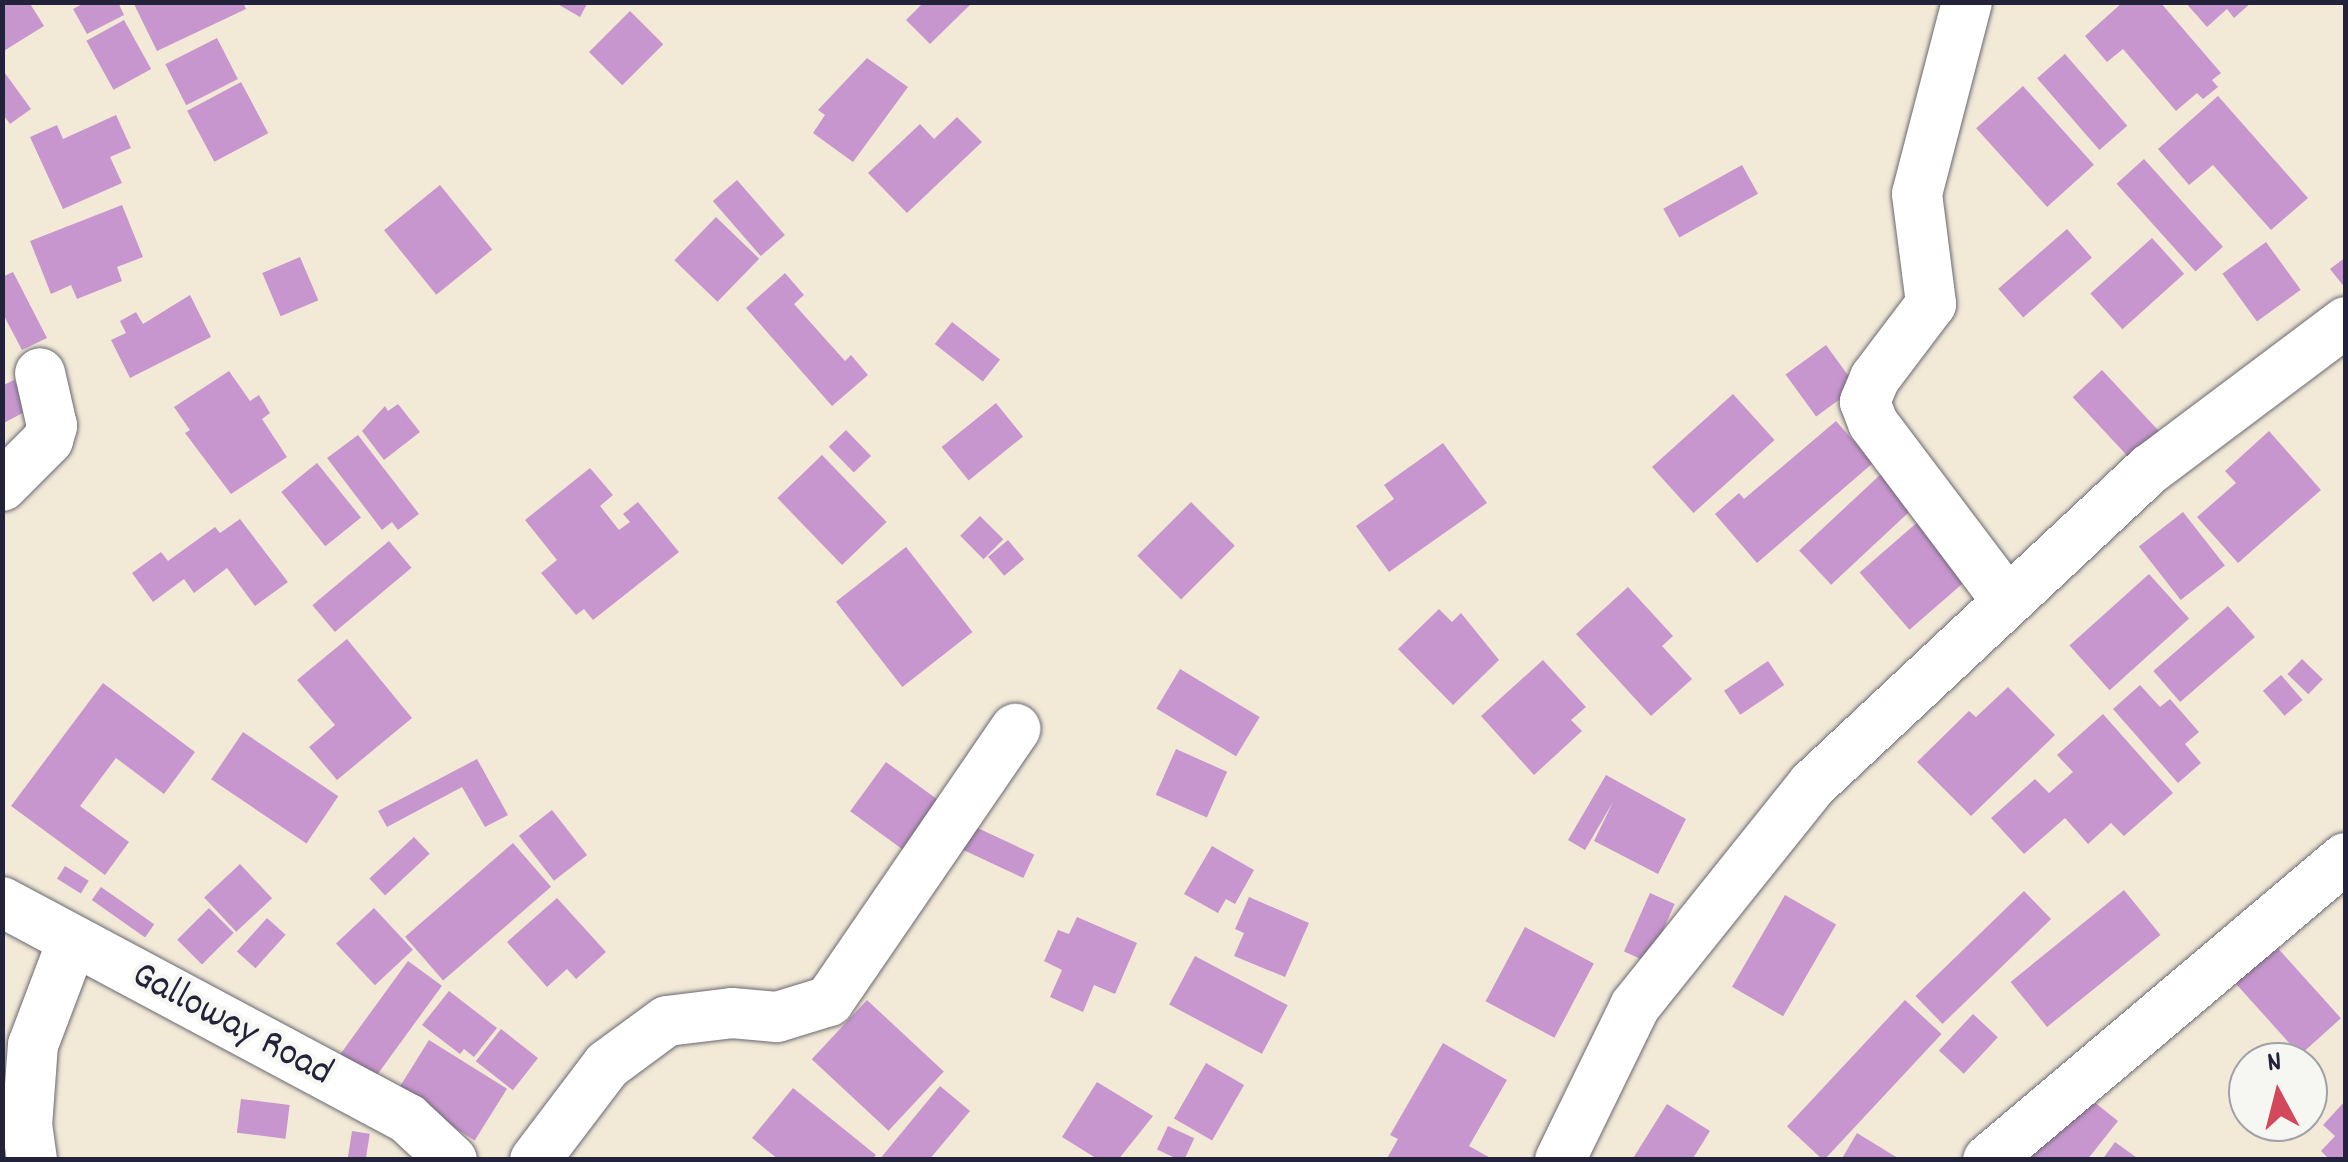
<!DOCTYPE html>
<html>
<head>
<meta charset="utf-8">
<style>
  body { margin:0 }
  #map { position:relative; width:2348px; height:1162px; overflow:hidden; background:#f2ead7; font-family:Dekko,sans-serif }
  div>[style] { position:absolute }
  .building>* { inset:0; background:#c896cf; transform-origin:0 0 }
  .roads { filter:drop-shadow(0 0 2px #6b6872) drop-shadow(0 0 2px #6b6872) }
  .minor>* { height:50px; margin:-25px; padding:0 25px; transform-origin:25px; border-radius:25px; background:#fff }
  span { translate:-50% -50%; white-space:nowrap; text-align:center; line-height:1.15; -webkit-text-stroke:9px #f6f6f2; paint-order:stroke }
  .street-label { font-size:40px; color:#22223b }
  .frame { position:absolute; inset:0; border:5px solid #22223b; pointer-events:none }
  .north { position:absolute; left:2228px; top:1042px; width:100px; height:100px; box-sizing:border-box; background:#f6f6f2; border:2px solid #a1a1a9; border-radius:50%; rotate:353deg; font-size:28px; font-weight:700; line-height:40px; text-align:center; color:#22223b }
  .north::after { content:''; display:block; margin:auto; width:35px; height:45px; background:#d1495b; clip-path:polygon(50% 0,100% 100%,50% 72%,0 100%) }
</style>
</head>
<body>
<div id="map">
  <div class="building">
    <i style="clip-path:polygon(2px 2px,29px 2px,44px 26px,2px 52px)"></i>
    <i style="clip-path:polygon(86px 2px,118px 2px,124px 15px,87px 34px,73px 9px)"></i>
    <i style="clip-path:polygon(133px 2px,243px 2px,246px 9px,157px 51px)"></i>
    <i style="clip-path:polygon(554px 2px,588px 2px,580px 17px)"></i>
    <i style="clip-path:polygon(924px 2px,973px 2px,930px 44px,906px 20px)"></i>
    <i style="clip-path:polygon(2123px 2px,2160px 2px,2221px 73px,2212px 80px,2218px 87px,2203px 99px,2197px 93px,2176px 111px,2123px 49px,2107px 62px,2085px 36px)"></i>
    <i style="clip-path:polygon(2185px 2px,2252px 2px,2234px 18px,2227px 9px,2207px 27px)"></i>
    <i style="left:630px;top:11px;width:47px;height:58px;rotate:45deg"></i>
    <i style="left:124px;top:20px;width:56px;height:43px;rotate:61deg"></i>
    <i style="left:217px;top:38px;width:46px;height:58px;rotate:63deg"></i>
    <i style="left:2065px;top:54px;width:95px;height:37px;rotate:49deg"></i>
    <i style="clip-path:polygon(867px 58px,908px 87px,853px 162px,813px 133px,825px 115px,818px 110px)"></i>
    <i style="clip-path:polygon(2px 69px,31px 109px,10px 124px,2px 113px)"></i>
    <i style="left:241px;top:82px;width:58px;height:61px;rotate:62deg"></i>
    <i style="left:2023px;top:86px;width:106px;height:63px;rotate:48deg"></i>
    <i style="clip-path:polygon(2218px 96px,2308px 198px,2271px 230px,2213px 165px,2189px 185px,2158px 149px)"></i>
    <i style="clip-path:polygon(116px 115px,131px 148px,110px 157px,122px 183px,63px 209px,30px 137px,57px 125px,63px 139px)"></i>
    <i style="clip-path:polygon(957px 117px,982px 142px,907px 213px,868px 173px,920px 124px,934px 139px)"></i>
    <i style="left:2144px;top:159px;width:118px;height:37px;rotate:48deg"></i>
    <i style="left:1742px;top:165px;width:33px;height:90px;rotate:61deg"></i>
    <i style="left:737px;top:180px;width:73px;height:32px;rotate:49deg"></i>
    <i style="left:440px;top:185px;width:83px;height:72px;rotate:51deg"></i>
    <i style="clip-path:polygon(122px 205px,143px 257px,117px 267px,122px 281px,77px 299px,71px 285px,51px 294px,30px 241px)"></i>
    <i style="left:716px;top:217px;width:60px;height:60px;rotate:44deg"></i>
    <i style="left:2067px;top:229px;width:38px;height:91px;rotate:49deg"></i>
    <i style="left:2152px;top:238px;width:48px;height:83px;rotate:48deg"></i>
    <i style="left:2266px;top:242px;width:59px;height:54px;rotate:54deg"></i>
    <i style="left:300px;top:257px;width:47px;height:41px;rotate:67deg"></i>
    <i style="clip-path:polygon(2346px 257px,2346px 289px,2330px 269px)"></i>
    <i style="clip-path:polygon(13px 272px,47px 338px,22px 350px,2px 312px,2px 277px)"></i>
    <i style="clip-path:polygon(785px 273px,804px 295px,794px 304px,845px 361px,851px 355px,868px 375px,832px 406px,746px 308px)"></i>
    <i style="clip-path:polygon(190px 295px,211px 337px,130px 378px,111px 340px,126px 333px,120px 321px,136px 312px,143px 324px)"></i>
    <i style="left:952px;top:322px;width:61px;height:28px;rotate:38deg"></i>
    <i style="left:1826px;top:345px;width:52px;height:50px;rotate:54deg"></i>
    <i style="left:2102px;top:370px;width:84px;height:40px;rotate:47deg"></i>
    <i style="clip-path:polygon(229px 371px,250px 401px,259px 395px,270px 413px,262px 419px,287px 457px,231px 494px,185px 433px,190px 430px,174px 407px)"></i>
    <i style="clip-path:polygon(14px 380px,30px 409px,2px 424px,2px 386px)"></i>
    <i style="left:1733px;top:394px;width:62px;height:109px;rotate:48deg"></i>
    <i style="left:996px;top:403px;width:43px;height:70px;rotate:51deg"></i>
    <i style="clip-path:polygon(398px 404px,420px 432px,384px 460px,362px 431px,385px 406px,388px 411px)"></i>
    <i style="clip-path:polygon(1836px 421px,1873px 463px,1757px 563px,1715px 514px,1739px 493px,1744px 499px)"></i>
    <i style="left:846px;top:430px;width:36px;height:24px;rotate:46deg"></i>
    <i style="clip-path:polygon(2269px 431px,2321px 490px,2238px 563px,2197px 517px,2236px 483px,2225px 471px)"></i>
    <i style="clip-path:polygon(358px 435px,419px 514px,398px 530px,392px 522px,382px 530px,327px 458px)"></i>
    <i style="clip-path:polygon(1443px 443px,1487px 503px,1389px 572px,1356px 526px,1394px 499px,1384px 485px)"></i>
    <i style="left:822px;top:455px;width:93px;height:62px;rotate:46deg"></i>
    <i style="left:317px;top:463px;width:70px;height:46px;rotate:51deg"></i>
    <i style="clip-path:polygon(590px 468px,613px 495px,600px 506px,619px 530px,630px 522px,623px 514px,638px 502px,679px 552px,593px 620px,584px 609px,576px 615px,541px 573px,557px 560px,525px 520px)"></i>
    <i style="left:1881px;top:474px;width:47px;height:112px;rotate:47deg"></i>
    <i style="left:1191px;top:502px;width:62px;height:76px;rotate:45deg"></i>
    <i style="left:2183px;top:512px;width:68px;height:56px;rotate:52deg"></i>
    <i style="left:980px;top:516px;width:33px;height:28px;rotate:45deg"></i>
    <i style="clip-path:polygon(240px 519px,288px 582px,255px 606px,227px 568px,194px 593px,184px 579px,153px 602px,132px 573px,161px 552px,168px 561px,215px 527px,220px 533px)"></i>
    <i style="left:1920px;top:520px;width:76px;height:80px;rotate:49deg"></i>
    <i style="left:1008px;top:540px;width:25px;height:26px;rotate:50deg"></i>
    <i style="left:389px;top:541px;width:35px;height:100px;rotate:50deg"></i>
    <i style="left:906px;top:547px;width:108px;height:89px;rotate:52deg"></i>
    <i style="left:2149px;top:574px;width:60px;height:107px;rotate:48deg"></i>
    <i style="clip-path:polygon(1628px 587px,1673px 636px,1662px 646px,1692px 679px,1651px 716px,1576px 634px)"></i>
    <i style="left:2228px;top:606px;width:41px;height:99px;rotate:49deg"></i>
    <i style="clip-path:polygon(1439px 609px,1452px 622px,1461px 613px,1499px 660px,1453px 705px,1398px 649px)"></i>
    <i style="clip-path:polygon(347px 639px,412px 718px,337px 780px,309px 747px,335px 725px,297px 680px)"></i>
    <i style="left:2302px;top:659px;width:29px;height:21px;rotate:44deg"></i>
    <i style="clip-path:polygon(1543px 660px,1586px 707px,1571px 720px,1582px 731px,1534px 775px,1481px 716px)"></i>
    <i style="left:1768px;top:661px;width:29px;height:53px;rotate:56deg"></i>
    <i style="left:1180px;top:669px;width:93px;height:46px;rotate:31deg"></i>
    <i style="left:2281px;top:675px;width:33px;height:24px;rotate:49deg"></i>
    <i style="clip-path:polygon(103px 683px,195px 752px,164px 794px,116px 758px,80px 806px,129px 842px,105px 875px,11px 806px)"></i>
    <i style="clip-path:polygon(2140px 685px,2160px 707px,2170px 699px,2199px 732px,2185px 744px,2201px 763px,2178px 783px,2113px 709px)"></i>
    <i style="clip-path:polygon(2008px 687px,2055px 735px,1971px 816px,1917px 762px,1969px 711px,1976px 717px)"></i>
    <i style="clip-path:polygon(2103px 714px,2173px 793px,2124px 836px,2111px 823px,2088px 844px,2065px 818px,2024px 854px,1991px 818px,2035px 779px,2049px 793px,2073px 772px,2057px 755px)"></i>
    <i style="left:243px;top:732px;width:115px;height:57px;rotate:34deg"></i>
    <i style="left:1176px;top:749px;width:56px;height:50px;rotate:24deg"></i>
    <i style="clip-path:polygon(477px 759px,508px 815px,485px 827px,462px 787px,387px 827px,378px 811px)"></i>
    <i style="left:886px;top:762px;width:70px;height:61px;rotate:36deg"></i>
    <i style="clip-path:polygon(1606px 775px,1686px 819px,1658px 874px,1594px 841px,1613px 802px,1585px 850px,1568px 840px)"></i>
    <i style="left:552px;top:810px;width:57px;height:42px;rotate:52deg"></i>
    <i style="left:969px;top:824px;width:72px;height:26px;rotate:25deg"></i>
    <i style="left:414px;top:837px;width:23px;height:61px;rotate:47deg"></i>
    <i style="left:513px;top:843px;width:58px;height:143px;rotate:49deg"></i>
    <i style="clip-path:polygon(1212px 846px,1254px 870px,1235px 904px,1226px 899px,1218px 913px,1184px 894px)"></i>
    <i style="left:240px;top:864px;width:47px;height:49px;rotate:47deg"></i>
    <i style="left:65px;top:866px;width:28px;height:15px;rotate:32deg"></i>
    <i style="left:101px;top:887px;width:65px;height:16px;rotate:35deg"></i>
    <i style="left:2124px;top:890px;width:58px;height:146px;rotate:51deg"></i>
    <i style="left:2024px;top:891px;width:39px;height:151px;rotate:46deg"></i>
    <i style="left:1650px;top:893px;width:27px;height:64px;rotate:24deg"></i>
    <i style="left:1785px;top:895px;width:59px;height:106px;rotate:30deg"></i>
    <i style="clip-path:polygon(1249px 897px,1309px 923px,1285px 977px,1234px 956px,1244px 933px,1235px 929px)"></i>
    <i style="clip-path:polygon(557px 898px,606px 952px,576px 979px,567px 969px,547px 987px,507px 942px)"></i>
    <i style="left:209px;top:908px;width:35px;height:45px;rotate:45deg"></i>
    <i style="left:374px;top:908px;width:57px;height:52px;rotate:47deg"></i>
    <i style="clip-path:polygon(1077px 917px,1137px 943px,1115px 994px,1094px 985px,1083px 1012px,1050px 997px,1062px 970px,1044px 961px,1058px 930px,1069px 934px)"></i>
    <i style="left:267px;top:918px;width:25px;height:45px;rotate:42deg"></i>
    <i style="left:1525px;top:927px;width:78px;height:84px;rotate:28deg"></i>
    <i style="left:2266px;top:935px;width:112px;height:55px;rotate:48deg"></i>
    <i style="left:1195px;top:956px;width:105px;height:55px;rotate:28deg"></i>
    <i style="left:408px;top:961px;width:42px;height:130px;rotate:36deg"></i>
    <i style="clip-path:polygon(449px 991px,497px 1028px,474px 1057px,464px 1049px,460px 1054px,422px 1025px)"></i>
    <i style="left:867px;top:1000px;width:105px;height:81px;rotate:43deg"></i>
    <i style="left:1905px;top:1000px;width:50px;height:173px;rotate:43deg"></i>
    <i style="left:1973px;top:1014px;width:34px;height:50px;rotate:43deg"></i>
    <i style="left:501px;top:1029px;width:47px;height:41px;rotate:38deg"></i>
    <i style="left:429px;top:1040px;width:92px;height:61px;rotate:32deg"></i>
    <i style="clip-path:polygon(1443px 1043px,1507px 1080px,1469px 1146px,1494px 1160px,1386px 1160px,1398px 1139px,1390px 1135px)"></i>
    <i style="left:1206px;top:1063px;width:44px;height:64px;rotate:30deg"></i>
    <i style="clip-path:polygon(1097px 1082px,1153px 1116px,1118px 1160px,1099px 1160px,1062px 1137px)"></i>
    <i style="clip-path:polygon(940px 1086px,970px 1111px,929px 1160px,879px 1160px)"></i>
    <i style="clip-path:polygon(793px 1088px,876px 1155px,872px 1160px,779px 1160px,752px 1138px)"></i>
    <i style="clip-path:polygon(2079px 1090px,2118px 1121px,2087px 1160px,2012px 1160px)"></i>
    <i style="left:241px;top:1099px;width:49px;height:34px;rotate:7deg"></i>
    <i style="clip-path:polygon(2346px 1100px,2346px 1160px,2330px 1160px,2321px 1151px,2335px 1136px,2323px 1125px)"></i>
    <i style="clip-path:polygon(1667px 1104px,1710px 1131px,1692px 1160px,1632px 1160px)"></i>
    <i style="left:1168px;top:1126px;width:29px;height:26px;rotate:25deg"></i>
    <i style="left:352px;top:1131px;width:18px;height:29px;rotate:9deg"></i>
    <i style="clip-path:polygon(1857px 1133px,1901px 1160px,1841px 1160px)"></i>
    <i style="clip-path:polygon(2115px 1142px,2140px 1160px,2102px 1160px)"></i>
  </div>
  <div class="roads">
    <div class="minor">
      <i style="left:1967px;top:2px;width:198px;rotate:104.6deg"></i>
      <i style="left:1917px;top:194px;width:111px;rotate:82.7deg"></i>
      <i style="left:1931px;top:304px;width:93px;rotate:127.1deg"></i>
      <i style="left:1875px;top:378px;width:26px;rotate:113deg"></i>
      <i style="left:1865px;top:402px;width:22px;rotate:69deg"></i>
      <i style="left:1873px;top:423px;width:219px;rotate:53deg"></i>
      <i style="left:2px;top:486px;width:65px;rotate:-45deg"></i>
      <i style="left:48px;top:440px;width:15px;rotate:-74deg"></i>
      <i style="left:52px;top:426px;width:54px;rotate:-102.8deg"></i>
      <i style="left:2px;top:902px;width:460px;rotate:28.1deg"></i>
      <i style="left:408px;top:1119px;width:60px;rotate:43deg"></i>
      <i style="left:32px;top:1160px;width:34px;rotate:-98deg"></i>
      <i style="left:27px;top:1126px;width:81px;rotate:-85.8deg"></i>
      <i style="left:33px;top:1045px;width:110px;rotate:-69.3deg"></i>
      <i style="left:535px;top:1160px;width:119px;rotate:-52.8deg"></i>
      <i style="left:607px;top:1065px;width:74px;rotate:-36.3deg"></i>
      <i style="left:667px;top:1021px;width:65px;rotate:-7deg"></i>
      <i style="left:732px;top:1013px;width:45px;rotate:5.1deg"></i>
      <i style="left:777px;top:1017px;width:54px;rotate:-17.1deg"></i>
      <i style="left:829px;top:1001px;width:330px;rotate:-55.6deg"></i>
      <i style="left:1560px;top:1160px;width:171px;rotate:-64deg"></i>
      <i style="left:1635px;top:1006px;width:283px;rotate:-51.3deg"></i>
      <i style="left:1812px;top:785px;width:463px;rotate:-43.1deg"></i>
      <i style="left:2150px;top:469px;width:245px;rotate:-36.9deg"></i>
      <i style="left:1988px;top:1160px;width:468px;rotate:-40.2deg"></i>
    </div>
  </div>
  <div class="street-label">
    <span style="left:231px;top:1026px;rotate:28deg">Galloway Road</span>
  </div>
  <div class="frame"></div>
  <div class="north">N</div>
</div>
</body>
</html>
